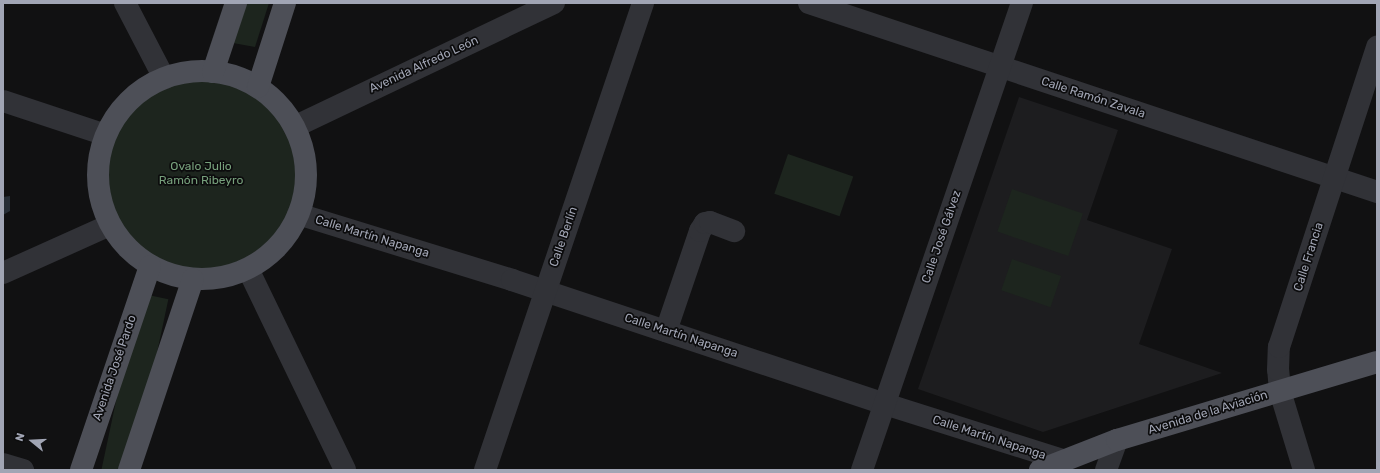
<!DOCTYPE html>
<html>
<head>
<meta charset="utf-8">
<style>
  body { margin:0 }
  #map { position:relative; width:1380px; height:473px; overflow:hidden; background:#111112; font-family:Rubik,sans-serif }
  div>[style] { position:absolute }
  .built>* { inset:0; background:#1d1d1f }
  .green>* { inset:0; background:#1d251e; transform-origin:0 0 }
  .round { border-radius:50% }
  .water>* { inset:0; background:#272e36 }
  .minor>* { height:22px; margin:-11px; padding:0 11px; transform-origin:11px; border-radius:11px; background:#313237 }
  .major>* { height:22px; margin:-11px; padding:0 11px; transform-origin:11px; border-radius:11px; background:#4d4f57 }
  .major>.ring { margin:-11px; padding:0; box-sizing:content-box; background:none; border:22px solid #4d4f57; border-radius:50% }
  span { translate:-50% -50%; white-space:nowrap; text-align:center; line-height:1.15; -webkit-text-stroke:3.5px #0c0c0d; paint-order:stroke }
  .street-label { font-size:12px; color:#a1a5b4 }
  .park-label { font-size:12px; color:#77a07c }
  .frame { position:absolute; inset:0; border:4px solid #a1a5b4; pointer-events:none }
  .north { position:absolute; left:12px; top:421px; width:40px; height:40px; -webkit-text-stroke:3px #0c0c0d; paint-order:stroke; rotate:288deg; font-size:11px; font-weight:700; line-height:16px; text-align:center; color:#a1a5b4 }
  .north::after { content:''; display:block; margin:auto; width:14px; height:18px; background:#a1a5b4; clip-path:polygon(50% 0,100% 100%,50% 72%,0 100%) }
</style>
</head>
<body>
<div id="map">
  <div class="built">
    <i style="clip-path:polygon(1019px 97px,1118px 130px,1087px 220px,1172px 249px,1139px 344px,1222px 373px,1043px 432px,918px 389px)"></i>
  </div>
  <div class="green">
    <i style="clip-path:polygon(246px 3px,269px 3px,255px 47px,233px 43px)"></i>
    <i class="round" style="left:106px;top:79px;width:190px;height:190px"></i>
    <i style="left:788px;top:154px;width:69px;height:42px;rotate:19deg"></i>
    <i style="left:1012px;top:189px;width:75px;height:45px;rotate:19deg"></i>
    <i style="left:1012px;top:259px;width:52px;height:33px;rotate:19deg"></i>
    <i style="left:139px;top:293px;width:30px;height:187px;rotate:12deg"></i>
  </div>
  <div class="water">
    <i style="clip-path:polygon(10px 196px,10px 211px,3px 215px,3px 197px)"></i>
  </div>
  <div class="minor">
    <i style="left:125px;top:3px;width:85px;rotate:62.5deg"></i>
    <i style="left:809px;top:3px;width:599px;rotate:18.4deg"></i>
    <i style="left:3px;top:101px;width:108px;rotate:18.3deg"></i>
    <i style="left:294px;top:127px;width:288px;rotate:-25.5deg"></i>
    <i style="left:298px;top:214px;width:224px;rotate:17.1deg"></i>
    <i style="left:512px;top:280px;width:393px;rotate:18.4deg"></i>
    <i style="left:885px;top:404px;width:187px;rotate:17.5deg"></i>
    <i style="left:248px;top:269px;width:223px;rotate:64.2deg"></i>
    <i style="left:3px;top:273px;width:117px;rotate:-24.2deg"></i>
    <i style="left:666px;top:331px;width:106px;rotate:-71.2deg"></i>
    <i style="left:700px;top:231px;width:9px;rotate:-58deg"></i>
    <i style="left:705px;top:223px;width:5px;rotate:-11deg"></i>
    <i style="left:710px;top:222px;width:26px;rotate:21deg"></i>
    <i style="left:3px;top:464px;width:21px;rotate:17deg"></i>
    <i style="left:485px;top:470px;width:493px;rotate:-71.3deg"></i>
    <i style="left:862px;top:470px;width:494px;rotate:-71.1deg"></i>
    <i style="left:1106px;top:470px;width:32px;rotate:-70deg"></i>
    <i style="left:1304px;top:470px;width:83px;rotate:-106.9deg"></i>
    <i style="left:1280px;top:391px;width:21px;rotate:-95deg"></i>
    <i style="left:1278px;top:370px;width:23px;rotate:-88deg"></i>
    <i style="left:1279px;top:347px;width:316px;rotate:-71.9deg"></i>
  </div>
  <div class="major">
    <i class="ring" style="left:98px;top:71px;width:186px;height:186px"></i>
    <i style="left:213px;top:72px;width:73px;rotate:-71.6deg"></i>
    <i style="left:258px;top:87px;width:88px;rotate:-72.2deg"></i>
    <i style="left:81px;top:470px;width:215px;rotate:-71.3deg"></i>
    <i style="left:129px;top:470px;width:201px;rotate:-71.5deg"></i>
    <i style="left:1040px;top:470px;width:83px;rotate:-21.3deg"></i>
    <i style="left:1117px;top:440px;width:271px;rotate:-16.7deg"></i>
  </div>
  <div class="street-label">
    <span style="left:424px;top:65px;rotate:-25deg">Avenida Alfredo León</span>
    <span style="left:1093px;top:98px;rotate:18deg">Calle Ramón Zavala</span>
    <span style="left:372px;top:237px;rotate:17deg">Calle Martín Napanga</span>
    <span style="left:564px;top:237px;rotate:-71deg">Calle Berlín</span>
    <span style="left:942px;top:237px;rotate:-71deg">Calle José Gálvez</span>
    <span style="left:1309px;top:257px;rotate:-72deg">Calle Francia</span>
    <span style="left:681px;top:336px;rotate:18deg">Calle Martín Napanga</span>
    <span style="left:115px;top:368px;rotate:-71deg">Avenida José Pardo</span>
    <span style="left:1208px;top:413px;rotate:-17deg">Avenida de la Aviación</span>
    <span style="left:989px;top:438px;rotate:18deg">Calle Martín Napanga</span>
  </div>
  <div class="park-label">
    <span style="left:201px;top:174px">Ovalo Julio<br>Ramón Ribeyro</span>
  </div>
  <div class="frame"></div>
  <div class="north">N</div>
</div>
</body>
</html>
